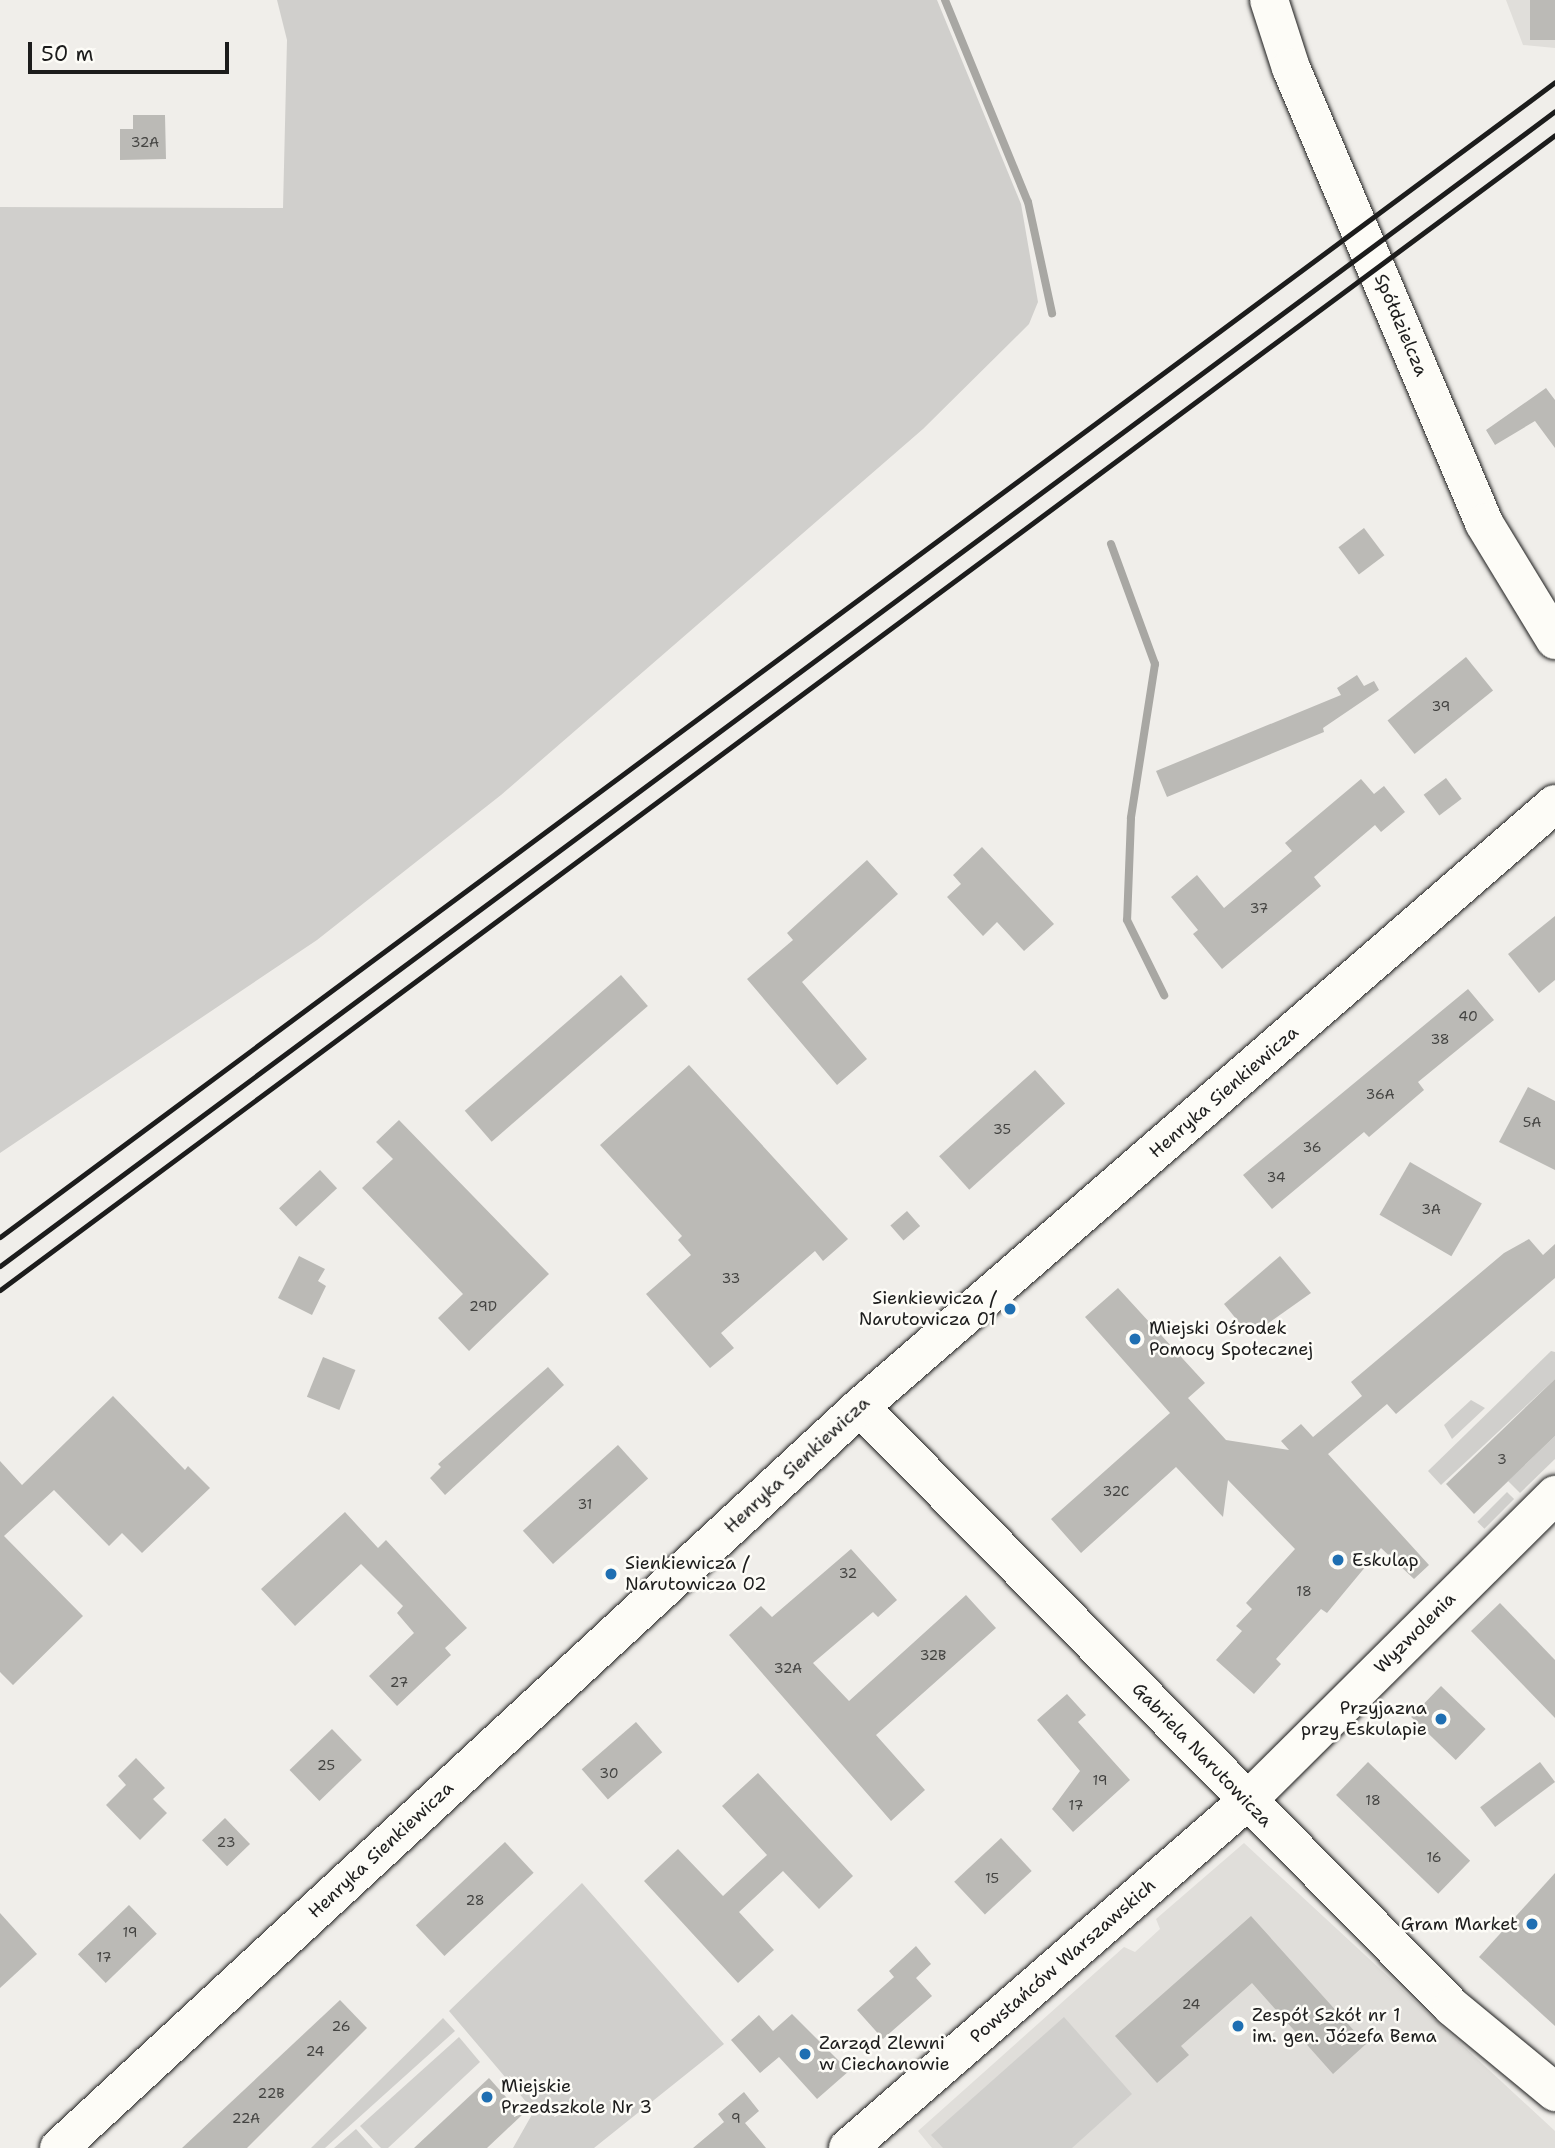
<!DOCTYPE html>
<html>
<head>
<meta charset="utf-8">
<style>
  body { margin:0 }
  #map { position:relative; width:1555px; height:2148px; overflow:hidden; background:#f0eeea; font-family:"Shantell Sans",sans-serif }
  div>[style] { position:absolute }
  .built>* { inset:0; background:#e0deda }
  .green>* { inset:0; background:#d0cfcc; transform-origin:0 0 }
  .stream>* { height:8px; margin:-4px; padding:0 4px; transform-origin:4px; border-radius:4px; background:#a8a7a3 }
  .building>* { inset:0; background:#bbbab6; transform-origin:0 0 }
  .roads { filter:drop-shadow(0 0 2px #1c1c1c) drop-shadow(0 0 2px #1c1c1c) }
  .minor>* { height:38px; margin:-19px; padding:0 19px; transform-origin:19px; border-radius:19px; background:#fdfcf7 }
  .rail>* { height:5px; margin:-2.5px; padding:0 2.5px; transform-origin:2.5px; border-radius:2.5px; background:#1c1c1c }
  .dots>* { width:19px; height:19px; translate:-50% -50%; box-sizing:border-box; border:4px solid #fdfcf7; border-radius:50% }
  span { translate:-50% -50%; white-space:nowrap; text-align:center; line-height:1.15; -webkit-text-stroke:5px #fdfcf7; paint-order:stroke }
  .number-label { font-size:14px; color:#444442 }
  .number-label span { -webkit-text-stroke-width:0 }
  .street-label { font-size:18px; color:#1c1c1c }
  .poi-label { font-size:18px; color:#1c1c1c }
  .right { translate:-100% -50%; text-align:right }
  .left { translate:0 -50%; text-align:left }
  .scale { position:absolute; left:28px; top:42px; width:201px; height:32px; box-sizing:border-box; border:4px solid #1c1c1c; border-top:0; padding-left:9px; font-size:21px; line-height:24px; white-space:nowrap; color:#1c1c1c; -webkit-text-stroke:5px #fdfcf7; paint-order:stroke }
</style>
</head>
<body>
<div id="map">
  <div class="built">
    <i style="clip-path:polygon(1506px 0,1555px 0,1555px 48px,1523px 45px)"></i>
    <i style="clip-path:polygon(1244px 1843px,1555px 2131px,1555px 2148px,932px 2148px,918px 2131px,1124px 1947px,1135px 1952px,1160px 1929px,1156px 1919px)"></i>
  </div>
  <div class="green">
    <i style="clip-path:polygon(277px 0,937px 0,1021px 204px,1038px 302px,1029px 324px,923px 429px,501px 795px,317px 940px,0 1153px,0 207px,283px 208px,287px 40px)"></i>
    <i style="clip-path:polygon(1551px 1351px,1555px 1352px,1555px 1379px,1441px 1485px,1428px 1471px)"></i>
    <i style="clip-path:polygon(1471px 1400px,1485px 1408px,1452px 1439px,1444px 1425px)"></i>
    <i style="clip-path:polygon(1555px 1436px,1555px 1459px,1520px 1493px,1508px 1481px)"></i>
    <i style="left:1507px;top:1492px;width:10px;height:42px;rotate:45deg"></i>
    <i style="clip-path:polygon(582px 1883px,724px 2044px,594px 2148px,513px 2148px,534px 2111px,449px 2011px)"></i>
    <i style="clip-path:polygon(1064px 2017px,1132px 2094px,1072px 2148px,943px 2148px,931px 2135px)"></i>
    <i style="clip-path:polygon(443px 2018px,455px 2031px,325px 2148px,311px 2148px)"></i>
    <i style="clip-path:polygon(459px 2037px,480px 2062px,388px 2148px,381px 2148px,360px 2126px)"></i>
    <i style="clip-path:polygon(356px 2129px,373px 2148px,334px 2148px)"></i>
  </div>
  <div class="stream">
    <i style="left:945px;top:0;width:218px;rotate:67.7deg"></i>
    <i style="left:1028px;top:202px;width:114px;rotate:77.8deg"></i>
    <i style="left:1111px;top:544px;width:128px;rotate:69.9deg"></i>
    <i style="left:1155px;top:664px;width:156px;rotate:98.9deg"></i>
    <i style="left:1131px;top:818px;width:102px;rotate:92.2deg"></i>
    <i style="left:1127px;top:920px;width:84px;rotate:63.7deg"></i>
  </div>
  <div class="building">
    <i style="left:1530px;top:0;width:25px;height:40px"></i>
    <i style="clip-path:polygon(133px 115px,165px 115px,166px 159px,120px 160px,120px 129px,133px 129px)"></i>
    <i style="clip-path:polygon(1546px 388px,1555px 400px,1555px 448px,1535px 421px,1495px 445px,1486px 430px)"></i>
    <i style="left:1364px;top:528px;width:34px;height:32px;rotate:53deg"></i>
    <i style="left:1466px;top:657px;width:43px;height:101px;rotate:51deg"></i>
    <i style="clip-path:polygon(1357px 675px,1364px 686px,1374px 681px,1379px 690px,1323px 728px,1324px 732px,1167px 797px,1156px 771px,1341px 695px,1337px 688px)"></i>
    <i style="left:1446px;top:778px;width:26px;height:28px;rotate:53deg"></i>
    <i style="clip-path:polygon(1361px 779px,1374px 794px,1384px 786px,1405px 812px,1381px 832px,1375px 825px,1314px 877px,1321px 886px,1222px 969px,1193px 934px,1198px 930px,1171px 897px,1197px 875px,1224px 908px,1292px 851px,1285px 843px)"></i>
    <i style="clip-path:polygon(982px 847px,1054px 924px,1024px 951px,997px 922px,983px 936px,947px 897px,961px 884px,953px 875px)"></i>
    <i style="clip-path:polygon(867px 860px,898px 894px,802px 982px,867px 1059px,837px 1085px,747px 979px,793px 940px,787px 933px)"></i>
    <i style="clip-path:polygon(1555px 916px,1555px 980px,1539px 993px,1508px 954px)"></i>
    <i style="left:621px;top:975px;width:41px;height:207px;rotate:49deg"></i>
    <i style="clip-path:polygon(1468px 989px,1494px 1020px,1418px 1082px,1424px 1090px,1369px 1137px,1364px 1132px,1272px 1209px,1243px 1175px)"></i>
    <i style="clip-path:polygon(689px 1065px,848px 1239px,823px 1261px,815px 1251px,721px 1333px,734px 1348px,710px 1368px,646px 1294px,691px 1255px,678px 1240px,682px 1236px,600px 1145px)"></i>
    <i style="left:1035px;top:1070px;width:45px;height:129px;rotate:48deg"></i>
    <i style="clip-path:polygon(1528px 1087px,1555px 1101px,1555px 1170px,1499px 1142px)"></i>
    <i style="clip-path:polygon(399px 1120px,549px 1274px,469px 1351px,438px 1318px,463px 1294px,362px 1188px,393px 1159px,376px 1142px)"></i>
    <i style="left:1410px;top:1162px;width:83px;height:61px;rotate:30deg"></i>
    <i style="left:320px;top:1170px;width:25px;height:56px;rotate:47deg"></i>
    <i style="left:907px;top:1211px;width:20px;height:22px;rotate:49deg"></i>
    <i style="clip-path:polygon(1529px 1239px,1543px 1255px,1555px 1244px,1555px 1278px,1396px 1414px,1387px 1404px,1328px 1454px,1429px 1565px,1414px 1579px,1381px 1548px,1327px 1613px,1321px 1609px,1276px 1659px,1281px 1664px,1254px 1694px,1216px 1660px,1242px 1631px,1236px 1626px,1252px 1609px,1246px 1603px,1295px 1549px,1228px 1480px,1223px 1517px,1176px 1467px,1081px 1553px,1051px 1519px,1170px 1413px,1085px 1317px,1118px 1288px,1205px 1383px,1188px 1398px,1226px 1440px,1289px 1450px,1281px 1441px,1301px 1424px,1313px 1437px,1362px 1396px,1351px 1382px,1504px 1253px)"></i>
    <i style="clip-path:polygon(299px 1256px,325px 1269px,318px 1281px,326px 1286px,312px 1315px,278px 1298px)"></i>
    <i style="clip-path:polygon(1280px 1256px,1311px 1293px,1250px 1336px,1224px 1304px)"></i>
    <i style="left:323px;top:1357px;width:35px;height:43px;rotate:22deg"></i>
    <i style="clip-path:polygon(548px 1367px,564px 1385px,445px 1495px,430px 1478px,441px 1467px,438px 1464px)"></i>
    <i style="clip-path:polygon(1555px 1379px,1555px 1436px,1474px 1514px,1446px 1484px)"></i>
    <i style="clip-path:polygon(113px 1396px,185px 1470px,188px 1466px,210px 1488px,142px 1553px,122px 1533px,109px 1546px,54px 1490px,4px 1536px,83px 1616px,13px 1685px,0 1672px,0 1461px,22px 1485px)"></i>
    <i style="left:618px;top:1445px;width:45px;height:128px;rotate:48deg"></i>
    <i style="clip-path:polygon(345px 1512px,378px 1548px,386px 1540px,467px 1628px,445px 1648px,451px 1655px,397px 1706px,369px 1676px,414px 1633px,397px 1613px,403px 1606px,361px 1564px,295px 1626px,261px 1589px)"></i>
    <i style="clip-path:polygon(851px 1549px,897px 1600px,878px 1617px,873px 1612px,813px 1663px,849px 1701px,966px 1595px,996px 1628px,876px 1735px,925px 1790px,891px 1821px,729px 1635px,761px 1606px,772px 1617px)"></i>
    <i style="clip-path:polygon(1500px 1603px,1555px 1660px,1555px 1718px,1471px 1631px)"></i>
    <i style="left:1441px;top:1686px;width:62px;height:43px;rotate:44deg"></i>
    <i style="clip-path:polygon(1067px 1694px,1086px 1715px,1078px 1722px,1130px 1780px,1073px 1832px,1052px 1809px,1080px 1771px,1037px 1720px)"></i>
    <i style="left:636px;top:1722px;width:40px;height:72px;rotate:49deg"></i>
    <i style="left:332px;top:1729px;width:43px;height:59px;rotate:46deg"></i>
    <i style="clip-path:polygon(136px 1758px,165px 1788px,153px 1799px,167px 1813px,140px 1840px,106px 1805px,126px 1785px,118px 1776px)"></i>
    <i style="left:1368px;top:1762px;width:142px;height:46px;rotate:44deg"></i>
    <i style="left:1540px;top:1762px;width:25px;height:75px;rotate:53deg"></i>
    <i style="clip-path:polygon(758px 1773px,853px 1876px,819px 1909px,783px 1871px,739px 1912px,774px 1950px,738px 1983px,644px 1881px,678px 1849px,723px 1896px,767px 1855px,722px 1806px)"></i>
    <i style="left:225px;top:1818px;width:36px;height:32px;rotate:46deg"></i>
    <i style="left:1001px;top:1838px;width:45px;height:64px;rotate:47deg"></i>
    <i style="left:505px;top:1842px;width:42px;height:122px;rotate:47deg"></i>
    <i style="clip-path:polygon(1555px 1873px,1555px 2026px,1479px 1957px)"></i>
    <i style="left:129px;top:1905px;width:40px;height:71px;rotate:46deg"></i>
    <i style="clip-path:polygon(0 1913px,37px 1954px,0 1988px)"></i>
    <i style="clip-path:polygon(1251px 1916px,1366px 2044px,1333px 2074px,1252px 1983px,1181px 2046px,1189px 2055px,1157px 2083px,1115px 2036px)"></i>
    <i style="clip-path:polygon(916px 1946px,931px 1964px,916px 1978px,932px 1996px,883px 2039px,857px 2010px,894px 1977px,889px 1971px)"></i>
    <i style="clip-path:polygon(340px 2000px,367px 2028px,247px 2148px,182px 2148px)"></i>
    <i style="clip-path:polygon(792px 2014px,849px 2071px,817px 2099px,779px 2057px,760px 2073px,731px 2040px,759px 2015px,773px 2031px)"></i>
    <i style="clip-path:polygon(489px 2078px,522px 2115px,487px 2148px,414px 2148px)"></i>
    <i style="clip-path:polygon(744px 2092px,759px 2111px,745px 2123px,766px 2148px,693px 2148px,724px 2122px,718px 2114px)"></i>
  </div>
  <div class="roads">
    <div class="minor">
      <i style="left:1269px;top:0;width:71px;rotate:72.1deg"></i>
      <i style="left:1291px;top:68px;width:494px;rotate:67deg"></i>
      <i style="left:1484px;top:523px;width:137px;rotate:58.7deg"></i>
      <i style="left:860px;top:1407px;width:843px;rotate:45.38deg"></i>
      <i style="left:1452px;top:2007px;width:134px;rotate:39.5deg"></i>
      <i style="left:59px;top:2148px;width:1091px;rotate:-42.77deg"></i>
      <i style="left:860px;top:1407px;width:920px;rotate:-40.95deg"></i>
      <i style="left:848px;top:2148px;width:527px;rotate:-41deg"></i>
      <i style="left:1246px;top:1802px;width:436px;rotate:-44.8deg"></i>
    </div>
  </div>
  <div class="rail">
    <i style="left:0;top:1237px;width:1937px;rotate:-36.6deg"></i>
    <i style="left:0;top:1266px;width:1937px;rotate:-36.6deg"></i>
    <i style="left:0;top:1290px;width:1937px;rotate:-36.6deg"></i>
  </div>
  <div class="dots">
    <i style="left:1010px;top:1309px;background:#1f6fb2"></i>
    <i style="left:1135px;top:1339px;background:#1f6fb2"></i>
    <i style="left:1338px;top:1560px;background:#1f6fb2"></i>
    <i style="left:611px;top:1574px;background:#1f6fb2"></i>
    <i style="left:1441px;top:1719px;background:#1f6fb2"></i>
    <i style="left:1532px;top:1924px;background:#1f6fb2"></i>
    <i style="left:1238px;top:2026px;background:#1f6fb2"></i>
    <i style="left:805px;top:2054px;background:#1f6fb2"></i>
    <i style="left:487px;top:2097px;background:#1f6fb2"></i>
  </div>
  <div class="number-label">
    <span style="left:145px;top:142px">32A</span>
    <span style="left:1441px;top:706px">39</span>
    <span style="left:1259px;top:908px">37</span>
    <span style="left:1468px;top:1016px">40</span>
    <span style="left:1440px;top:1039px">38</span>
    <span style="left:1380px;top:1094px">36A</span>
    <span style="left:1532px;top:1122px">5A</span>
    <span style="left:1002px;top:1129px">35</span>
    <span style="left:1312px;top:1147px">36</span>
    <span style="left:1276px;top:1177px">34</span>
    <span style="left:1431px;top:1209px">3A</span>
    <span style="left:731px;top:1278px">33</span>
    <span style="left:483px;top:1306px">29D</span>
    <span style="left:1502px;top:1459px">3</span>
    <span style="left:1116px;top:1491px">32C</span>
    <span style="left:585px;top:1504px">31</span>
    <span style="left:848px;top:1573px">32</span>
    <span style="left:1304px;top:1591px">18</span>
    <span style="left:933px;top:1655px">32B</span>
    <span style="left:788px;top:1668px">32A</span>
    <span style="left:399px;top:1682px">27</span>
    <span style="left:326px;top:1765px">25</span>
    <span style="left:609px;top:1773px">30</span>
    <span style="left:1100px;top:1780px">19</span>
    <span style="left:1373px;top:1800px">18</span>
    <span style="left:1076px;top:1805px">17</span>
    <span style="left:226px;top:1842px">23</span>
    <span style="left:1434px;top:1857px">16</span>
    <span style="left:992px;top:1878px">15</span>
    <span style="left:475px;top:1900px">28</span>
    <span style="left:130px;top:1932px">19</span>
    <span style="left:104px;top:1957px">17</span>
    <span style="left:1191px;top:2004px">24</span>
    <span style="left:341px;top:2026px">26</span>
    <span style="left:315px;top:2051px">24</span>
    <span style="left:271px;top:2093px">22B</span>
    <span style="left:246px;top:2118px">22A</span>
    <span style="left:736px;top:2118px">9</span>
  </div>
  <div class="street-label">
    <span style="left:1401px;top:325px;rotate:67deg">Spółdzielcza</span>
    <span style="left:1224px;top:1092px;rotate:-41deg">Henryka Sienkiewicza</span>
    <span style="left:797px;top:1465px;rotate:-43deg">Henryka Sienkiewicza</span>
    <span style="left:1415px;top:1633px;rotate:-45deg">Wyzwolenia</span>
    <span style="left:1202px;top:1755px;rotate:46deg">Gabriela Narutowicza</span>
    <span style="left:381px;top:1850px;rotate:-43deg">Henryka Sienkiewicza</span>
    <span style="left:1063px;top:1961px;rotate:-41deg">Powstańców Warszawskich</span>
  </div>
  <div class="poi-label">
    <span class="right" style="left:996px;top:1309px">Sienkiewicza /<br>Narutowicza 01</span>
    <span class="left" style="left:1149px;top:1339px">Miejski Ośrodek<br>Pomocy Społecznej</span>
    <span class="left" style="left:1352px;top:1560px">Eskulap</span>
    <span class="left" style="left:625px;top:1574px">Sienkiewicza /<br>Narutowicza 02</span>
    <span class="right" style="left:1427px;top:1719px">Przyjazna<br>przy Eskulapie</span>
    <span class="right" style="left:1518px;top:1924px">Gram Market</span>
    <span class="left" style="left:1252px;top:2026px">Zespół Szkół nr 1<br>im. gen. Józefa Bema</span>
    <span class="left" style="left:819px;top:2054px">Zarząd Zlewni<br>w Ciechanowie</span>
    <span class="left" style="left:501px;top:2097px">Miejskie<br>Przedszkole Nr 3</span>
  </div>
  <div class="scale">50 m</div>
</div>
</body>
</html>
